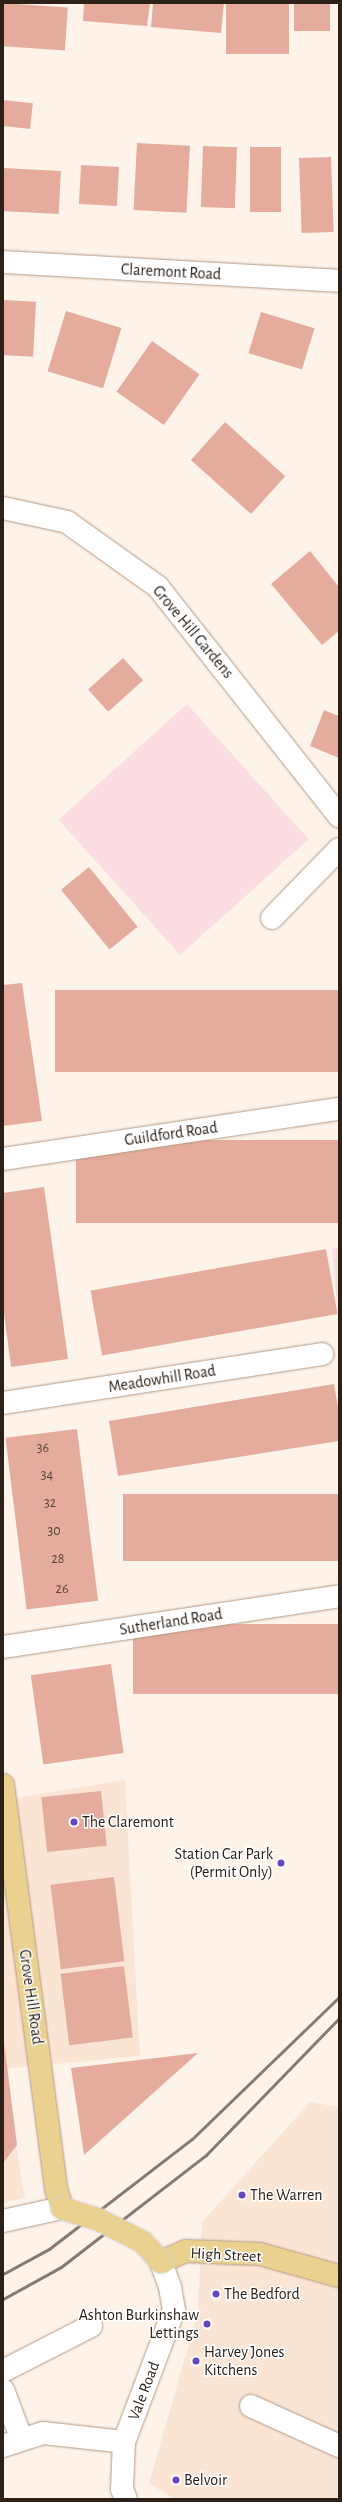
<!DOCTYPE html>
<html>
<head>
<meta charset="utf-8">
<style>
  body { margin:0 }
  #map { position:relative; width:342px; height:2502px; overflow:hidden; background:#fef3e9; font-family:"Alegreya Sans",sans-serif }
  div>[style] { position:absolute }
  .built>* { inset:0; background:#fae5d4 }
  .green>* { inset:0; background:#fcdde1; transform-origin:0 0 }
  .building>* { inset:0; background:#e5ac9d; transform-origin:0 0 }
  .roads { filter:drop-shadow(0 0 1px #b39883) drop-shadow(0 0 1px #b39883) }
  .minor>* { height:22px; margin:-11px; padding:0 11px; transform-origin:11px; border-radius:11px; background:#fff }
  .major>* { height:22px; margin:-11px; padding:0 11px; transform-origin:11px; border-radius:11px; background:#ead18f }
  .rail>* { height:3px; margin:-1.5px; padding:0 1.5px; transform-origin:1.5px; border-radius:1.5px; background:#857a71 }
  .bridges { filter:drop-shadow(0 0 1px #d5d3d1) drop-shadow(0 0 1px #d5d3d1) }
  .major-bridge>* { height:22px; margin:-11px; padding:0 11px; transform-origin:11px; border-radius:11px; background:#ead18f }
  .dots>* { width:11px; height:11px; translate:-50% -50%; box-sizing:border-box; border:2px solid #fff; border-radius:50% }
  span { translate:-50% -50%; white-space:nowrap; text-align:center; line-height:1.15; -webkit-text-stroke:3px #fff; paint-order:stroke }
  .number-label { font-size:14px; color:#5a443a }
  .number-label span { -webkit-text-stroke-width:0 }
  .street-label { font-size:16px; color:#2c2119 }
  .poi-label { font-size:16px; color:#2c2119 }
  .left { translate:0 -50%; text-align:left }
  .right { translate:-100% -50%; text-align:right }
  .frame { position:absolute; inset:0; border:4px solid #2c2119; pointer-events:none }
</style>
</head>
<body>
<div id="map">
  <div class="built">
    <i style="clip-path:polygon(125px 1780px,140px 2056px,3px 2069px,25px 2198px,3px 2203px,3px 1800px)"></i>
    <i style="clip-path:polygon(310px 2102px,339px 2107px,339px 2499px,174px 2499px,149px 2483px,198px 2312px,202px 2222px)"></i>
  </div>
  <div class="green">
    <i style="left:187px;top:704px;width:182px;height:173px;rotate:48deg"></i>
    <i style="clip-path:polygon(339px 1246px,339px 1325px,332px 1249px)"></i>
  </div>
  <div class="building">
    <i style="left:3px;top:3px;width:65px;height:43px;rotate:4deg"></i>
    <i style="clip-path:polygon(84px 3px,150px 3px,147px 26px,83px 21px)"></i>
    <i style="clip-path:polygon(153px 3px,224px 3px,221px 33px,151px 27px)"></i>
    <i style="left:226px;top:3px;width:63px;height:51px"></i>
    <i style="left:294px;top:3px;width:36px;height:28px"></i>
    <i style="left:3px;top:100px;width:30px;height:26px;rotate:6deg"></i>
    <i style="left:137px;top:143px;width:53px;height:67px;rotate:3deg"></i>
    <i style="left:203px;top:146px;width:34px;height:61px;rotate:2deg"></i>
    <i style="left:250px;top:147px;width:31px;height:65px"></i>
    <i style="left:331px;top:157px;width:75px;height:32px;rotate:88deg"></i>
    <i style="left:81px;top:165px;width:38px;height:39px;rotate:3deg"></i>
    <i style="left:3px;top:168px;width:58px;height:43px;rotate:3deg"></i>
    <i style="left:3px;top:300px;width:33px;height:55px;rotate:3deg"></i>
    <i style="left:66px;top:311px;width:58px;height:63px;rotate:17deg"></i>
    <i style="left:261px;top:312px;width:56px;height:43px;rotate:17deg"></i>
    <i style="left:152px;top:341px;width:58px;height:62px;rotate:35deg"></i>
    <i style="left:225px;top:422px;width:81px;height:51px;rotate:42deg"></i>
    <i style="clip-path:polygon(310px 551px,339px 587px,339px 631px,322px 645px,271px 584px)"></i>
    <i style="left:123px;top:658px;width:30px;height:47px;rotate:48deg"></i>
    <i style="clip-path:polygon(324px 710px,339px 716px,339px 758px,310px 746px)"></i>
    <i style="left:89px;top:867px;width:77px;height:36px;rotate:51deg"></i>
    <i style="clip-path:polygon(22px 983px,42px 1121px,3px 1126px,3px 985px)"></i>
    <i style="left:339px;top:990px;width:82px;height:284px;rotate:90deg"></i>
    <i style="left:339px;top:1140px;width:83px;height:263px;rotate:90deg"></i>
    <i style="clip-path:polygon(44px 1187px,68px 1359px,11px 1367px,3px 1306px,3px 1193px)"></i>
    <i style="left:326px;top:1249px;width:66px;height:239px;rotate:80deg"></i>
    <i style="clip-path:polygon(334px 1384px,339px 1413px,339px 1441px,118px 1476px,109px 1421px)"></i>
    <i style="left:77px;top:1429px;width:173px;height:72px;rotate:83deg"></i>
    <i style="left:339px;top:1494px;width:67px;height:216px;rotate:90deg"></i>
    <i style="left:339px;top:1624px;width:70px;height:206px;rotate:90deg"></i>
    <i style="left:111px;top:1664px;width:90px;height:81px;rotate:82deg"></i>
    <i style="left:101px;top:1791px;width:55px;height:60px;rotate:84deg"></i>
    <i style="left:114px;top:1877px;width:85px;height:64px;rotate:83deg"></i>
    <i style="left:124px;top:1966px;width:72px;height:64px;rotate:83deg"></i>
    <i style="clip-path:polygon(3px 2034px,17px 2145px,3px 2163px)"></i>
    <i style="clip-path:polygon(198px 2053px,84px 2155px,71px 2068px)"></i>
  </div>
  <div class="roads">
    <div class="minor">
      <i style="left:3px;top:262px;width:337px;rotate:3.2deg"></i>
      <i style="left:3px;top:508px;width:66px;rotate:12.3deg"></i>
      <i style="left:67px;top:522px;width:112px;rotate:35.5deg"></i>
      <i style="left:158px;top:587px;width:292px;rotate:51.7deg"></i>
      <i style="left:272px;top:918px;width:96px;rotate:-45.8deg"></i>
      <i style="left:3px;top:1159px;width:340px;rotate:-8.5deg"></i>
      <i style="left:3px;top:1403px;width:323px;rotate:-8.7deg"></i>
      <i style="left:3px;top:1647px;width:340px;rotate:-8.6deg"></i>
      <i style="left:3px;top:2221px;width:60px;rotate:-12.4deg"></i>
      <i style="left:3px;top:2371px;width:99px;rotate:-27.1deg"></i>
      <i style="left:3px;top:2390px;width:53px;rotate:69.2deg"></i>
      <i style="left:251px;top:2406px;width:97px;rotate:24.4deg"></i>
      <i style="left:3px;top:2446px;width:42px;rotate:-18deg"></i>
      <i style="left:43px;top:2433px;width:81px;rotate:6.3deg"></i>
      <i style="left:126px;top:2499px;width:11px;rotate:-112deg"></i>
      <i style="left:122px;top:2489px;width:47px;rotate:-87.6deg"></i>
      <i style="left:124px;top:2442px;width:141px;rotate:-69.3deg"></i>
      <i style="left:174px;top:2310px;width:23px;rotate:-100deg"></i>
      <i style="left:170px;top:2287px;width:27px;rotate:-110deg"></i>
    </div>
    <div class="major">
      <i style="left:3px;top:1785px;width:407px;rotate:82.5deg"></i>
      <i style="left:56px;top:2189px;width:20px;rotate:72deg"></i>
      <i style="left:161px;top:2262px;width:27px;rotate:-24deg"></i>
      <i style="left:186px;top:2251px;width:74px;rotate:2.3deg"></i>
      <i style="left:260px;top:2254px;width:82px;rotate:15.6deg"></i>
    </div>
  </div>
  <div class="rail">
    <i style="left:3px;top:2274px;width:52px;rotate:-28.5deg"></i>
    <i style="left:49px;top:2249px;width:180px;rotate:-37.6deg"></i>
    <i style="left:192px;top:2139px;width:204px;rotate:-44deg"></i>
    <i style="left:3px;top:2299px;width:66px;rotate:-28.9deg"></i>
    <i style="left:61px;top:2267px;width:183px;rotate:-37.7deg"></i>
    <i style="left:206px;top:2155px;width:191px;rotate:-45.8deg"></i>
  </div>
  <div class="bridges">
    <div class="major-bridge">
      <i style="left:62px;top:2208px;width:39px;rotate:18deg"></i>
      <i style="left:99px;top:2220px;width:49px;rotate:26.6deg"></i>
      <i style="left:143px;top:2242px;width:27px;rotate:48deg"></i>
    </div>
  </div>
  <div class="dots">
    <i style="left:74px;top:1822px;background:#6645bd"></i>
    <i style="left:281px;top:1863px;background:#6645bd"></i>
    <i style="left:242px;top:2195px;background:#6645bd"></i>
    <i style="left:216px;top:2294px;background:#6645bd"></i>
    <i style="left:207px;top:2324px;background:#6645bd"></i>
    <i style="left:196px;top:2361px;background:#6645bd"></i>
    <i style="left:176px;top:2480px;background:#6645bd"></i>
  </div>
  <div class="number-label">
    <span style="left:43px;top:1448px">36</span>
    <span style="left:47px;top:1475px">34</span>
    <span style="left:50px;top:1503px">32</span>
    <span style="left:54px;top:1531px">30</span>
    <span style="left:58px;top:1559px">28</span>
    <span style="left:62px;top:1589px">26</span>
  </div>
  <div class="street-label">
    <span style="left:171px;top:272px;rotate:3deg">Claremont Road</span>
    <span style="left:193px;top:632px;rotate:50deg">Grove Hill Gardens</span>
    <span style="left:171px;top:1134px;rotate:-8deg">Guildford Road</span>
    <span style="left:162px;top:1379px;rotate:-9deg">Meadowhill Road</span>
    <span style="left:171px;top:1622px;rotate:-9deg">Sutherland Road</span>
    <span style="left:31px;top:1997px;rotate:82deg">Grove Hill Road</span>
    <span style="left:226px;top:2255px;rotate:3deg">High Street</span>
    <span style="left:144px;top:2391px;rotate:-69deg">Vale Road</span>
  </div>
  <div class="poi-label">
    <span class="left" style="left:82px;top:1822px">The Claremont</span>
    <span class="right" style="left:273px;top:1863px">Station Car Park<br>(Permit Only)</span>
    <span class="left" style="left:250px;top:2195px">The Warren</span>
    <span class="left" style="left:224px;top:2294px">The Bedford</span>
    <span class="right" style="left:199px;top:2324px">Ashton Burkinshaw<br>Lettings</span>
    <span class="left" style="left:204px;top:2361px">Harvey Jones<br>Kitchens</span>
    <span class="left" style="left:184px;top:2480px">Belvoir</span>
  </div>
  <div class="frame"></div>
</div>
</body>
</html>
